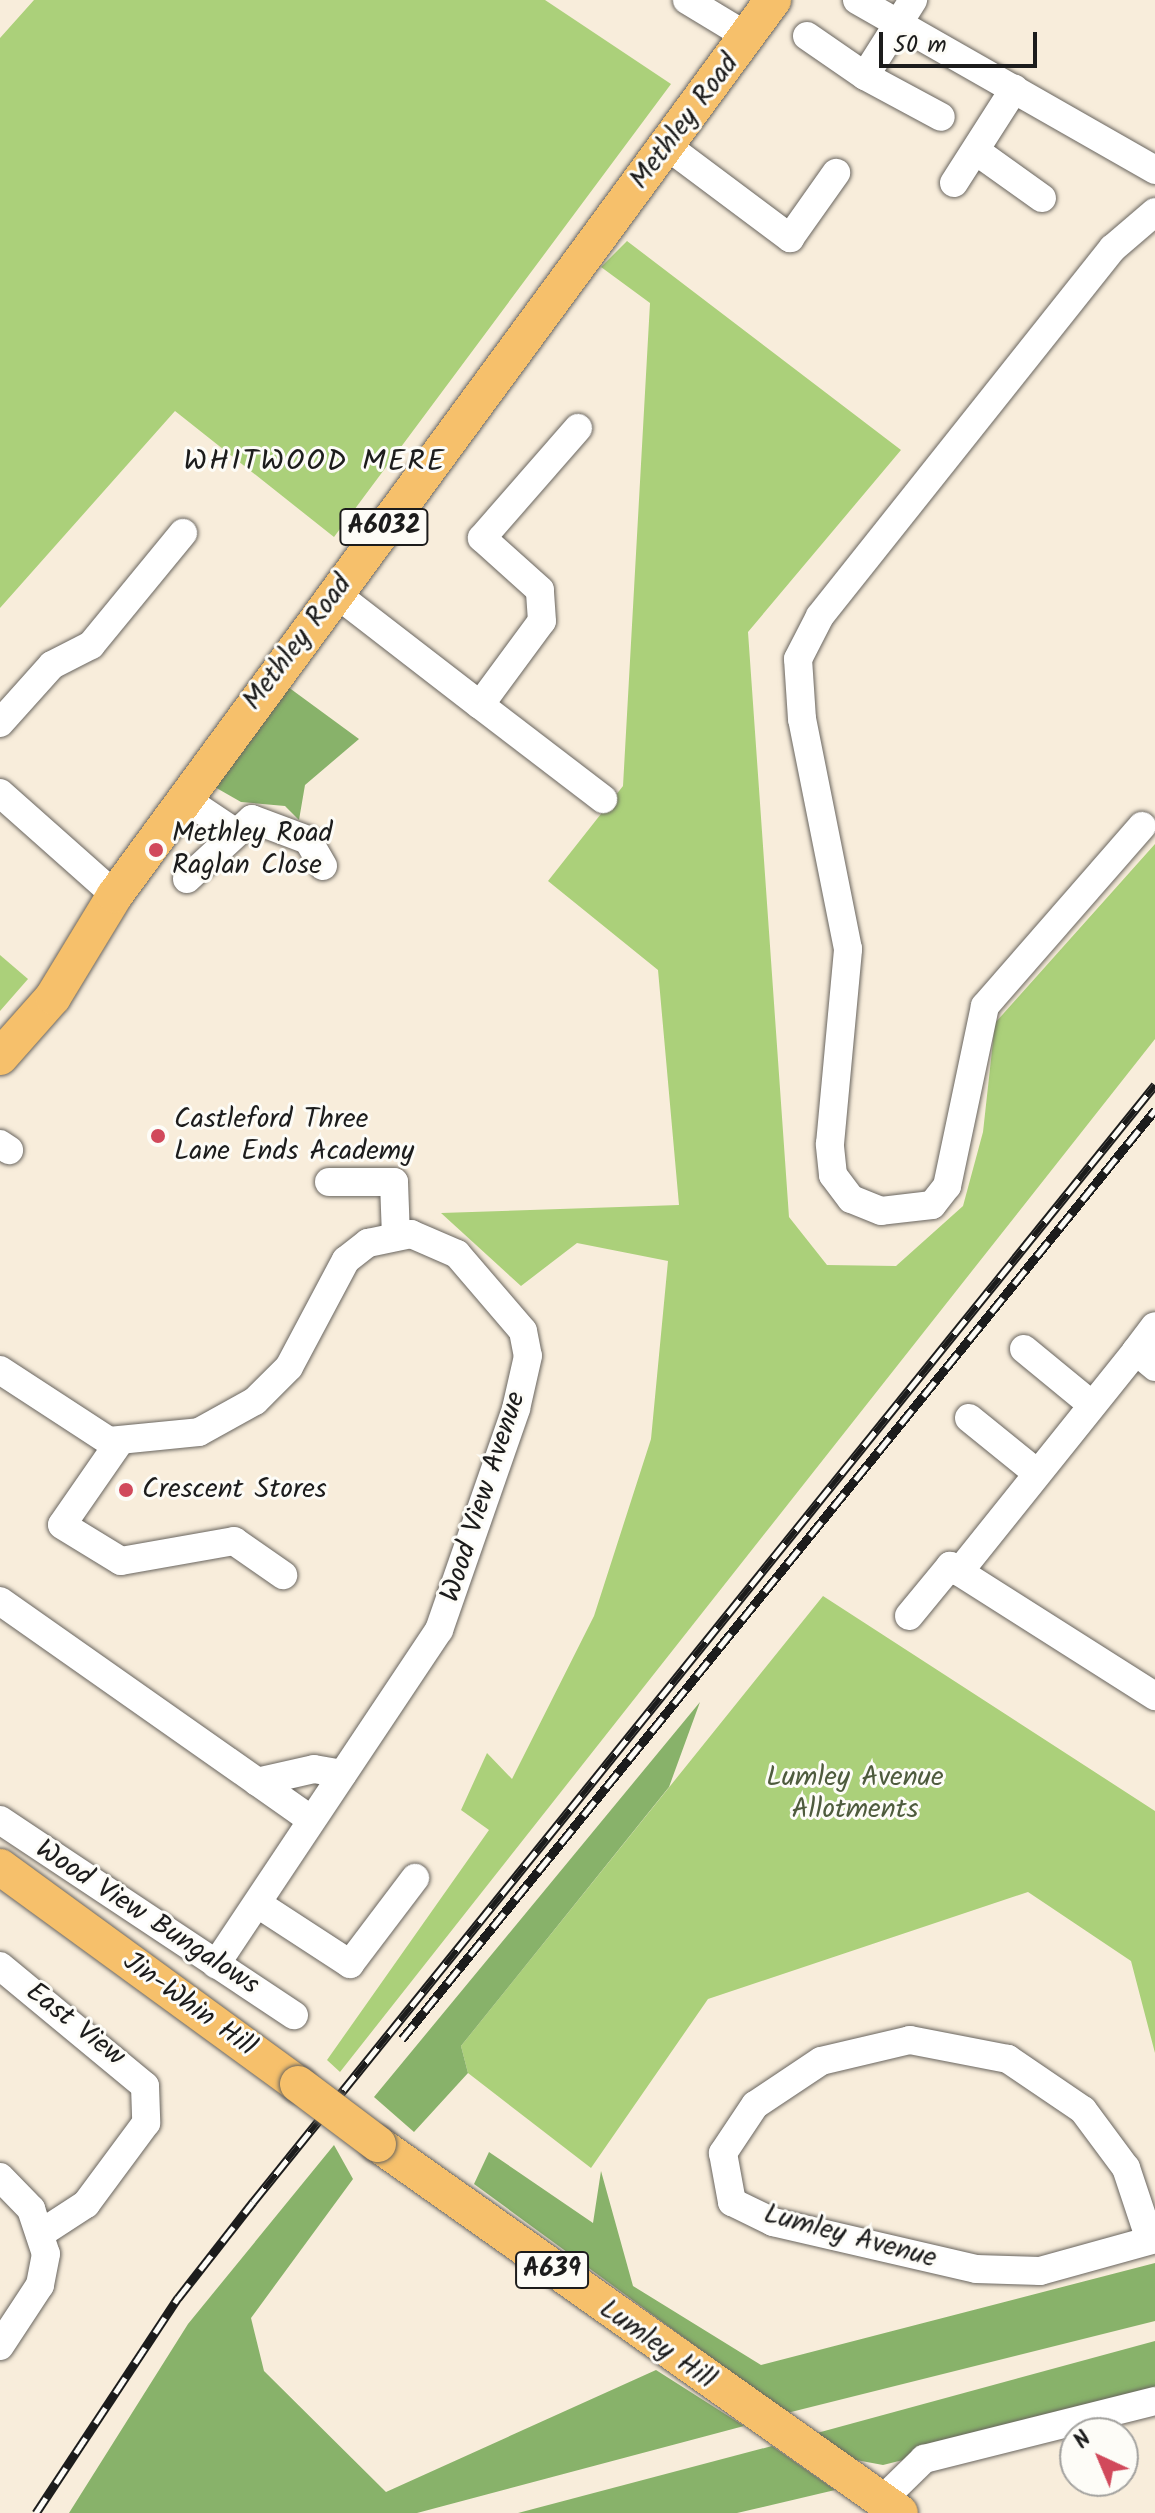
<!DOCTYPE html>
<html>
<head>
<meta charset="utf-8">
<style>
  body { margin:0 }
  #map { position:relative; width:1155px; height:2513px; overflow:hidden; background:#f8eddb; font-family:Kalam,sans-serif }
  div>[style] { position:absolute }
  .green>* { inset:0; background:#abd07a }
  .forest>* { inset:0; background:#88b26a }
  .roads { filter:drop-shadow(0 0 2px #69655f) drop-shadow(0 0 2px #69655f) }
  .minor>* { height:28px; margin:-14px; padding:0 14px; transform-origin:14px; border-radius:14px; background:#fff }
  .major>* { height:36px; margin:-18px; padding:0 18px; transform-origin:18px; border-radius:18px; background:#f6c06b }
  .rail>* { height:9px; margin-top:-4.5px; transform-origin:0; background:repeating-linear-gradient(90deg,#fdfcf7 0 18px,#1c1c1c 0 36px); box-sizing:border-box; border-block:2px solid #1c1c1c }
  .bridges { filter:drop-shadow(0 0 2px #69655f) drop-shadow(0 0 2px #69655f) }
  .major-bridge>* { height:36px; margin:-18px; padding:0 18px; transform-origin:18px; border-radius:18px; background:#f6c06b }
  .dots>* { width:22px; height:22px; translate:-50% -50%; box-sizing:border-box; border:4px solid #fdfcf7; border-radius:50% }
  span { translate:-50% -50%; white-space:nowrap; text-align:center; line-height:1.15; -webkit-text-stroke:6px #fdfcf7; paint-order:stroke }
  .shield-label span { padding:2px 6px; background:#fdfcf7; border:2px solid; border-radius:6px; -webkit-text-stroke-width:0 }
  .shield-label { font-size:26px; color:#1c1c1c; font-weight:700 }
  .street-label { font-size:28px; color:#1c1c1c }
  .poi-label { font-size:28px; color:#1c1c1c }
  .left { translate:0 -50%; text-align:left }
  .park-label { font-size:28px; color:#4e5b3d }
  .neighbourhood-label { font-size:30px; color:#1c1c1c; letter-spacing:2px }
  .north { position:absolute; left:1059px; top:2417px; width:80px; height:80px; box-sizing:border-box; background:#fdfcf7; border:2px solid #a3a29f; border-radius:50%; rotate:316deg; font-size:22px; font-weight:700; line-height:32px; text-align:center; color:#1c1c1c }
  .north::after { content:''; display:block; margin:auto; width:28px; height:36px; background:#d1495b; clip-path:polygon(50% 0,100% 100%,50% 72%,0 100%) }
  .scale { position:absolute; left:879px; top:32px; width:158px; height:36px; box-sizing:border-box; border:4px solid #1c1c1c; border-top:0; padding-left:10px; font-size:24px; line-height:28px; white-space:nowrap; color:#1c1c1c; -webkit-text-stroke:6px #fdfcf7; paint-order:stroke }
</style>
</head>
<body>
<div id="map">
  <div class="green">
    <i style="clip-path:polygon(34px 0,545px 0,671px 84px,334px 537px,175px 411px,0 608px,0 38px)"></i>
    <i style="clip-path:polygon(627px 241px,901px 450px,748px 632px,789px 1217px,827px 1265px,896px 1266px,963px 1206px,983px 1132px,995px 1023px,1155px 844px,1155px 1039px,340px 2072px,327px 2060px,489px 1830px,461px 1810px,487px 1753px,512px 1779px,594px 1616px,651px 1439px,668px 1261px,577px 1243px,521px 1286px,441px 1213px,679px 1205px,658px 970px,548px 881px,623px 786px,650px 303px,601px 267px)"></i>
    <i style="clip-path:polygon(0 955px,28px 979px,0 1011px)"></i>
    <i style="clip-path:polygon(823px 1596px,1155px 1811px,1155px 2053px,1131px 1961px,1028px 1892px,708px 1999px,591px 2168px,468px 2073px,461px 2046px)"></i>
  </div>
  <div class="forest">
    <i style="clip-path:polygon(284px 684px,359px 739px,305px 785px,299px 820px,285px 806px,241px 802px,213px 786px)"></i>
    <i style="clip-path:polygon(700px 1702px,669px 1787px,461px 2046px,468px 2073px,414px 2132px,374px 2097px)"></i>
    <i style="clip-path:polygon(334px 2145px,353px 2179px,251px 2318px,264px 2371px,386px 2492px,656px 2370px,744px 2426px,417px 2513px,69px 2513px,188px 2324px)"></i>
    <i style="clip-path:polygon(489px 2152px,593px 2223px,601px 2171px,633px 2286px,761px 2365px,1155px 2263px,1155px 2321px,787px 2413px,474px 2184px)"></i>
    <i style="clip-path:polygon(1155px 2341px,1155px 2397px,883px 2465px,856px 2460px,817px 2433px)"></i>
    <i style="clip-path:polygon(772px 2446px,835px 2490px,737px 2513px,518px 2513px)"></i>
  </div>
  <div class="roads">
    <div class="minor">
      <i style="left:687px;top:0;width:71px;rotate:31.2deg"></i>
      <i style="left:857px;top:0;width:343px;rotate:29.7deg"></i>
      <i style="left:807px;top:36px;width:70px;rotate:34.6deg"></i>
      <i style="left:865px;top:76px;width:90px;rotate:-57.7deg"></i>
      <i style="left:865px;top:76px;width:86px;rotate:28.3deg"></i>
      <i style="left:667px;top:146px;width:154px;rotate:36.8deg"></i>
      <i style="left:790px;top:238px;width:80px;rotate:-54.7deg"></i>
      <i style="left:976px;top:151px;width:81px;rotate:35.5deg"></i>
      <i style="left:954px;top:183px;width:112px;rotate:-57.4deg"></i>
      <i style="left:335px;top:593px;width:183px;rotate:37.7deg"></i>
      <i style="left:480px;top:705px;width:104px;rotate:-53.6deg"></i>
      <i style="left:542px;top:621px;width:31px;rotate:-94deg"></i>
      <i style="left:540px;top:590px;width:78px;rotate:-138.1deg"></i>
      <i style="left:482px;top:538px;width:146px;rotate:-48.9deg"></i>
      <i style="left:480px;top:705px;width:155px;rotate:37.4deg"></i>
      <i style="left:0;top:723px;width:78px;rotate:-48.1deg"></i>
      <i style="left:52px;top:665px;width:44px;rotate:-27.1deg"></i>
      <i style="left:91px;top:645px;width:145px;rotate:-50.6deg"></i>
      <i style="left:0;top:793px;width:154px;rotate:41.6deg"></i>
      <i style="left:185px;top:799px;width:58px;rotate:33.7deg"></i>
      <i style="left:1142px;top:826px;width:239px;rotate:131.1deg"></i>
      <i style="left:985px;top:1006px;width:184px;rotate:101.9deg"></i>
      <i style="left:947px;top:1186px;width:24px;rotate:128deg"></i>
      <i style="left:932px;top:1205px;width:51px;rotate:173.3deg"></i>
      <i style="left:881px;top:1211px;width:32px;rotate:-158deg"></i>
      <i style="left:851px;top:1199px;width:30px;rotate:-127deg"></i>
      <i style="left:833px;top:1175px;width:31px;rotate:-96deg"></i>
      <i style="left:830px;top:1144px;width:196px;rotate:-84.7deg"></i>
      <i style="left:848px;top:949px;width:235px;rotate:-101.3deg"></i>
      <i style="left:802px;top:719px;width:60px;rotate:-93.8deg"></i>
      <i style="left:798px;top:659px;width:48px;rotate:-62.9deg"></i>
      <i style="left:820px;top:616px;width:470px;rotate:-51.5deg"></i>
      <i style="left:1113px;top:248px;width:55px;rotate:-40.6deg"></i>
      <i style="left:187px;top:879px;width:88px;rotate:-42.7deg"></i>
      <i style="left:252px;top:819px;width:60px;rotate:20.6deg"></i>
      <i style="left:308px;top:840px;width:30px;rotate:60deg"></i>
      <i style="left:0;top:1144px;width:11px;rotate:34deg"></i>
      <i style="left:329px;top:1182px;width:65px"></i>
      <i style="left:394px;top:1182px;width:54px;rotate:87.9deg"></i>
      <i style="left:1024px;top:1349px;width:87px;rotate:39.4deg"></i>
      <i style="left:1136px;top:1351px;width:31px;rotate:-53deg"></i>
      <i style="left:0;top:1370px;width:130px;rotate:33.1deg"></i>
      <i style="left:109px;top:1441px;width:90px;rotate:-5.7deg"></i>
      <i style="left:199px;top:1432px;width:64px;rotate:-29deg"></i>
      <i style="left:255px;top:1401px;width:48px;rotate:-45deg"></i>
      <i style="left:289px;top:1367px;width:121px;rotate:-62deg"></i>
      <i style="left:346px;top:1260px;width:28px;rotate:-38deg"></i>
      <i style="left:368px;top:1243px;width:44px;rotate:-11.8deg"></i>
      <i style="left:411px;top:1234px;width:50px;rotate:23.5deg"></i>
      <i style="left:457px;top:1254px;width:101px;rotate:49.4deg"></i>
      <i style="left:523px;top:1331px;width:25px;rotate:79deg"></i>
      <i style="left:528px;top:1356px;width:54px;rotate:102.8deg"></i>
      <i style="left:516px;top:1409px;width:234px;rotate:109.2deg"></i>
      <i style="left:439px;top:1630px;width:402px;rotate:123.7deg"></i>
      <i style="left:969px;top:1418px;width:87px;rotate:39deg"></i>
      <i style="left:118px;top:1444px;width:98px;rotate:124.7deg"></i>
      <i style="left:62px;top:1525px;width:69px;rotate:31.4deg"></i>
      <i style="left:121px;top:1561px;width:115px;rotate:-10deg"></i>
      <i style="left:234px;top:1541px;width:60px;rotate:34.8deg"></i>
      <i style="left:959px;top:1572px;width:283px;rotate:-51.3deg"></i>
      <i style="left:1136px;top:1351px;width:25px;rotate:40deg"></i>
      <i style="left:0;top:1601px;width:379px;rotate:35.1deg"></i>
      <i style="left:909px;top:1616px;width:65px;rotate:-50.6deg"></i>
      <i style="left:950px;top:1566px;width:243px;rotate:32.4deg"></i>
      <i style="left:257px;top:1782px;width:58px;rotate:-12.8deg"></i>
      <i style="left:314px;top:1769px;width:29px;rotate:10deg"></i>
      <i style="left:0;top:1820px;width:353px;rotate:33.6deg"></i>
      <i style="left:258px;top:1904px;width:110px;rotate:33.1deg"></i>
      <i style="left:350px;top:1964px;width:108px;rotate:-52.9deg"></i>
      <i style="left:0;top:1966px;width:188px;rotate:39.6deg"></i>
      <i style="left:145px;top:2086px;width:37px;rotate:88deg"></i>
      <i style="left:146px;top:2123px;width:101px;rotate:126.5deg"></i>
      <i style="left:86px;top:2204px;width:55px;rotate:146.9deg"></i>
      <i style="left:0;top:2177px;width:45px;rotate:45.9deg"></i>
      <i style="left:31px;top:2209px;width:47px;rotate:71.6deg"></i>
      <i style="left:46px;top:2254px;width:32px;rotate:101deg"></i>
      <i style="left:40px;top:2285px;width:73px;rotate:123.3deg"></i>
      <i style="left:1150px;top:2240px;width:76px;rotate:-108.4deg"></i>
      <i style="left:1126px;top:2168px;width:72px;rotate:-126.6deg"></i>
      <i style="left:1083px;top:2110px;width:91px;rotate:-145.8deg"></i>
      <i style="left:1008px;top:2059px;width:100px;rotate:-169deg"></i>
      <i style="left:910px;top:2040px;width:91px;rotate:166.7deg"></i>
      <i style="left:821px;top:2061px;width:79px;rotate:146.3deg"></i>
      <i style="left:755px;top:2105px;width:58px;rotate:123.7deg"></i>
      <i style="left:723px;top:2153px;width:50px;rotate:79.6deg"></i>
      <i style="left:732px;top:2202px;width:46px;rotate:26deg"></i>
      <i style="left:773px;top:2222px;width:208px;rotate:13deg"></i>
      <i style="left:976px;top:2269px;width:64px;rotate:1.8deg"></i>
      <i style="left:1040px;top:2271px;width:119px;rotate:-15.5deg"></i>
      <i style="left:882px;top:2500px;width:59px;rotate:-44.3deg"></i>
      <i style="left:924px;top:2459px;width:238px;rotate:-14.1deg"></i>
    </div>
    <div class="major">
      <i style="left:0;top:1057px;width:80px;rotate:-48.5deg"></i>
      <i style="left:53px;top:997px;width:119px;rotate:-58.7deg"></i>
      <i style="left:115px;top:895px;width:1111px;rotate:-53.68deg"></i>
      <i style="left:0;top:1867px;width:369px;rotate:36.1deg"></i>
      <i style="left:378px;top:2144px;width:639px;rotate:35.26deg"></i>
    </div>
  </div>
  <div class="rail">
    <i style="left:402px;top:2039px;width:1196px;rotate:-50.97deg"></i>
    <i style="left:36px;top:2513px;width:258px;rotate:-56.6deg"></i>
    <i style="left:178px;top:2298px;width:122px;rotate:-52deg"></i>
    <i style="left:253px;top:2202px;width:1436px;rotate:-51.08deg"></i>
  </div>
  <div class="bridges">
    <div class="major-bridge">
      <i style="left:298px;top:2084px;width:100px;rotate:36.9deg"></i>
    </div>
  </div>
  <div class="dots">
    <i style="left:156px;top:850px;background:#d1495b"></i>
    <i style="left:158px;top:1136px;background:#d1495b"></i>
    <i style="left:126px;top:1490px;background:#d1495b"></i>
  </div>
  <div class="shield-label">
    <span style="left:384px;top:527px">A6032</span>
    <span style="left:552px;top:2270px">A639</span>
  </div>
  <div class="street-label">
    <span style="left:685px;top:122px;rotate:-53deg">Methley Road</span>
    <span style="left:298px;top:643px;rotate:-53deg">Methley Road</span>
    <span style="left:484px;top:1497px;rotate:-72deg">Wood View Avenue</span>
    <span style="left:147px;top:1918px;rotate:33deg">Wood View Bungalows</span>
    <span style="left:189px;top:2005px;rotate:36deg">Jin-Whin Hill</span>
    <span style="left:75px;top:2025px;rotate:38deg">East View</span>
    <span style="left:850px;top:2237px;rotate:15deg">Lumley Avenue</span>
    <span style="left:657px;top:2345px;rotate:35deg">Lumley Hill</span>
  </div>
  <div class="poi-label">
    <span class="left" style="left:172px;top:850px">Methley Road<br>Raglan Close</span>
    <span class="left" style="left:174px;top:1136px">Castleford Three<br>Lane Ends Academy</span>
    <span class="left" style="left:142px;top:1490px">Crescent Stores</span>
  </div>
  <div class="park-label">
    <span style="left:855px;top:1794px">Lumley Avenue<br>Allotments</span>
  </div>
  <div class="neighbourhood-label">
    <span style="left:315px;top:462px">WHITWOOD MERE</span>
  </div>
  <div class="north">N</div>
  <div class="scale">50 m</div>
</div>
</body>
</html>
